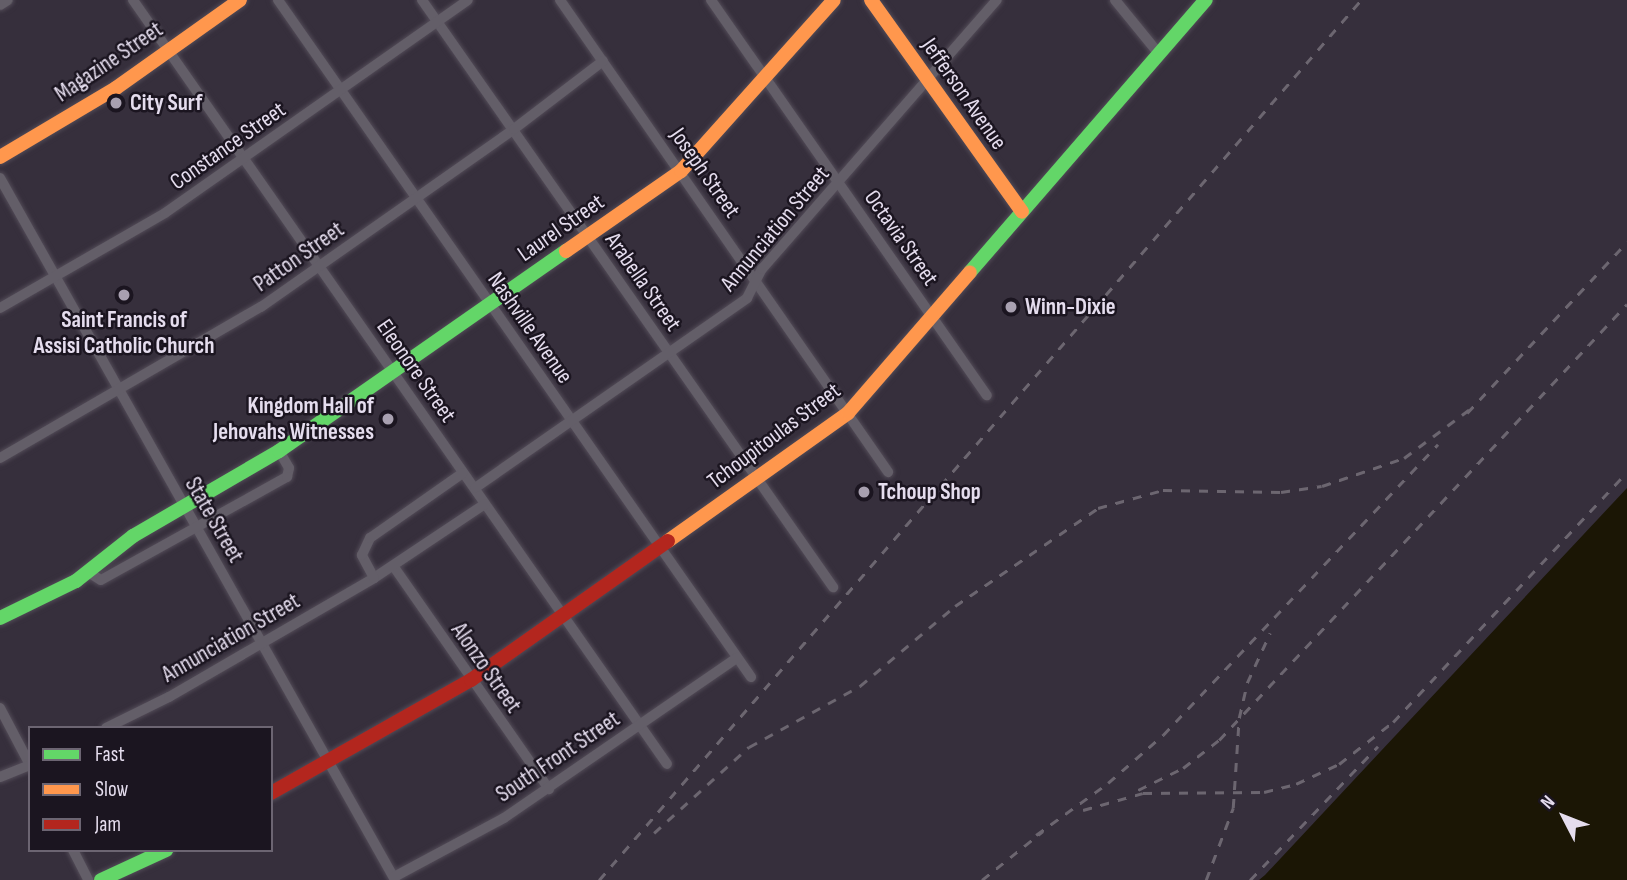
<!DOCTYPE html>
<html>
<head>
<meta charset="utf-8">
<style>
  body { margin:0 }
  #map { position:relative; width:1627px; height:880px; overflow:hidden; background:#362f3c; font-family:"Sofia Sans Condensed",sans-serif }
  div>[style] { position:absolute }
  .water>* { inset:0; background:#1b1605 }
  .roads { filter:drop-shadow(0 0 2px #524b57) drop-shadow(0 0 2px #524b57) }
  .street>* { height:10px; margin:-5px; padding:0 5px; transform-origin:5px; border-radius:5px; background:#635e68 }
  .fast>* { height:14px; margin:-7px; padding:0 7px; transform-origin:7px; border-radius:7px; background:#63d668 }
  .slow>* { height:14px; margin:-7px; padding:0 7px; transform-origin:7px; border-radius:7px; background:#ff974d }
  .jam>* { height:14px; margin:-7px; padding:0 7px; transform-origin:7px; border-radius:7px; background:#b3261e }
  .rail>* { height:2.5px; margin-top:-1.25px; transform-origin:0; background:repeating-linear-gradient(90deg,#6c6670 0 9px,transparent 0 18px) }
  .dots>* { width:19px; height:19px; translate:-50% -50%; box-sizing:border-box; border:4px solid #1b1520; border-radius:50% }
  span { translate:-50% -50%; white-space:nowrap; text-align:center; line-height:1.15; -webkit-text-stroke:5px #1b1520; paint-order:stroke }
  .street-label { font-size:23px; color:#e5ddee }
  .poi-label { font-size:23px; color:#e5ddee; font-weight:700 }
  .left { translate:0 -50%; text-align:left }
  .right { translate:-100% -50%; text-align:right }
  .legend { position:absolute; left:28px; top:726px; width:245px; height:126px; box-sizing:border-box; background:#1b1520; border:2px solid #6c6572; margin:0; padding:9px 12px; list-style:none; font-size:21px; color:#e5ddee }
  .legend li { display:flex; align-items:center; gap:14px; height:35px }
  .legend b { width:35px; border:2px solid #6c6572 }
  .north { position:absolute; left:1529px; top:782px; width:70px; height:70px; -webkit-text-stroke:5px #1b1520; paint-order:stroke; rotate:312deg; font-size:19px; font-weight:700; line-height:28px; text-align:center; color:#e5ddee }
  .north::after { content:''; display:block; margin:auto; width:24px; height:32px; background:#e5ddee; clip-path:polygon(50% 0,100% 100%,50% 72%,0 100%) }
</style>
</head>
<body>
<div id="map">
  <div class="water">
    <i style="clip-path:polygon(1627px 488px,1627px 880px,1259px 880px,1265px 875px)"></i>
  </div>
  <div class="roads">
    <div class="street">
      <i style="left:133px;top:0;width:932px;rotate:55.05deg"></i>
      <i style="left:278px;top:0;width:826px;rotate:55.06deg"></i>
      <i style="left:422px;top:0;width:717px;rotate:55deg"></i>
      <i style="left:560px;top:0;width:575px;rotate:55.2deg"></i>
      <i style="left:711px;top:0;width:482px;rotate:55.1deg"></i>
      <i style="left:1115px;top:0;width:70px;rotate:50.8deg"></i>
      <i style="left:0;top:5px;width:9px;rotate:-32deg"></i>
      <i style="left:0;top:178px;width:805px;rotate:60.63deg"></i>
      <i style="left:0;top:308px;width:190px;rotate:-29.9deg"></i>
      <i style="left:165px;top:213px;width:370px;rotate:-35.1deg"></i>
      <i style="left:0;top:458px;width:302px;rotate:-30.1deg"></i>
      <i style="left:261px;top:307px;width:309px;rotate:-35.1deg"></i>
      <i style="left:514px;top:129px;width:112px;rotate:-37.4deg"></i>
      <i style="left:475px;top:488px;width:332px;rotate:-34.9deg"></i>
      <i style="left:747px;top:298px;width:33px;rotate:-63deg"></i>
      <i style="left:762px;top:269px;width:357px;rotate:-48.9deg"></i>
      <i style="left:394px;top:567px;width:271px;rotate:55.1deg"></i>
      <i style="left:88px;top:572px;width:15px;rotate:32deg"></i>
      <i style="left:101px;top:580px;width:213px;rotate:-29deg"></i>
      <i style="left:287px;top:477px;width:9px;rotate:-77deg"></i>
      <i style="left:289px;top:468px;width:20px;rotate:-120deg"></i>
      <i style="left:374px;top:578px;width:133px;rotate:-33.7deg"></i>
      <i style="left:0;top:708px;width:64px;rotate:62.2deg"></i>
      <i style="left:106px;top:728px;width:70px;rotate:-26.2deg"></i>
      <i style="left:169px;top:697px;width:237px;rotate:-30.1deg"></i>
      <i style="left:374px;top:578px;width:26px;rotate:-118deg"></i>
      <i style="left:362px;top:555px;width:19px;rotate:-65deg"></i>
      <i style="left:370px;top:538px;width:113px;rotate:-35deg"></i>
      <i style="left:0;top:777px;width:32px;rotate:-22deg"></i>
      <i style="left:73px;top:850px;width:34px;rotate:63deg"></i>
      <i style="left:394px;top:877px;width:125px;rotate:-28.2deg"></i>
      <i style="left:504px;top:818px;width:283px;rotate:-34.5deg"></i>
    </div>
    <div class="fast">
      <i style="left:970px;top:272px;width:360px;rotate:-49.1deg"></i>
      <i style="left:0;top:618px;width:85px;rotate:-26deg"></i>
      <i style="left:76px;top:581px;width:73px;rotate:-38.3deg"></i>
      <i style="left:133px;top:536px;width:169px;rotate:-30.2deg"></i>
      <i style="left:279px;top:451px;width:350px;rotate:-34.9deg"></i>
      <i style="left:101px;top:880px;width:72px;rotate:-24.8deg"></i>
    </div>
    <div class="slow">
      <i style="left:871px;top:0;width:260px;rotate:54.5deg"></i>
      <i style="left:0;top:157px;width:135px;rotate:-30.7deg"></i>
      <i style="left:116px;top:88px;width:152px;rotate:-35.4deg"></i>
      <i style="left:566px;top:251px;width:140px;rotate:-34.8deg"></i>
      <i style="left:681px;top:171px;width:229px;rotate:-48.2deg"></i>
      <i style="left:668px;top:541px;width:221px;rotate:-35.4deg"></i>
      <i style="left:848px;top:413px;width:186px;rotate:-49.1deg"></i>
    </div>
    <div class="jam">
      <i style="left:271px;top:793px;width:230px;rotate:-29.5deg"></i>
      <i style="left:471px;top:680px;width:241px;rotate:-35.2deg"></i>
    </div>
  </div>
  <div class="rail">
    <i style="left:1467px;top:413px;width:234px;rotate:-46.9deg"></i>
    <i style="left:1138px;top:790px;width:50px;rotate:-26.1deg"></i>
    <i style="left:1183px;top:768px;width:46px;rotate:-37.9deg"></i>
    <i style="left:1219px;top:740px;width:597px;rotate:-46.9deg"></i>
    <i style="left:1083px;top:810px;width:62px;rotate:-15.8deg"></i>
    <i style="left:1143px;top:793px;width:121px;rotate:-0.5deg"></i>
    <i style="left:1264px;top:792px;width:33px;rotate:-14deg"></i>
    <i style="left:1296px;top:784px;width:47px;rotate:-24.9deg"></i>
    <i style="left:1339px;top:764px;width:68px;rotate:-37.9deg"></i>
    <i style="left:1393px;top:722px;width:342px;rotate:-46.9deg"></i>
    <i style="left:654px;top:833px;width:128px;rotate:-42.2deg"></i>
    <i style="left:749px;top:747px;width:127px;rotate:-28.8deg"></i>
    <i style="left:860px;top:686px;width:124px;rotate:-40.1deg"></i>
    <i style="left:955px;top:606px;width:173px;rotate:-34.4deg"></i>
    <i style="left:1098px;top:508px;width:67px;rotate:-15.5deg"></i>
    <i style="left:1163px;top:490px;width:118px;rotate:1deg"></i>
    <i style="left:1281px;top:492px;width:41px;rotate:-8.3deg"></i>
    <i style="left:1322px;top:486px;width:87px;rotate:-18.9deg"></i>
    <i style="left:1404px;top:458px;width:87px;rotate:-36.6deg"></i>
    <i style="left:1036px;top:835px;width:89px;rotate:-35.8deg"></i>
    <i style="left:1108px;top:783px;width:73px;rotate:-41.1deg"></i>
    <i style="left:1163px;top:735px;width:400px;rotate:-46.6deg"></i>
    <i style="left:599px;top:880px;width:1164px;rotate:-49.11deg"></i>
    <i style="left:982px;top:880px;width:78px;rotate:-38.8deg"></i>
    <i style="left:1206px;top:880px;width:77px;rotate:-69.4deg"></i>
    <i style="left:1233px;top:808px;width:90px;rotate:-86.2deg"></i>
    <i style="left:1239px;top:718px;width:36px;rotate:-77deg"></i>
    <i style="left:1247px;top:683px;width:55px;rotate:-65.3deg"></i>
    <i style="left:1250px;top:880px;width:185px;rotate:-46.3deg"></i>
  </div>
  <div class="dots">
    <i style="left:116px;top:103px;background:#a8a0b0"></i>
    <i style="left:124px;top:295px;background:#a8a0b0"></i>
    <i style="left:1011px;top:307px;background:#a8a0b0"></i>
    <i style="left:388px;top:419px;background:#a8a0b0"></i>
    <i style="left:864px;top:492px;background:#a8a0b0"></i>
  </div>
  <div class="street-label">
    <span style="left:109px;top:62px;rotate:-34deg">Magazine Street</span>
    <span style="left:964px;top:94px;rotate:55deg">Jefferson Avenue</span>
    <span style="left:228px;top:146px;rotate:-35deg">Constance Street</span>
    <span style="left:705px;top:173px;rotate:55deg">Joseph Street</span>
    <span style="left:561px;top:228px;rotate:-35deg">Laurel Street</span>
    <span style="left:775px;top:229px;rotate:-50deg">Annunciation Street</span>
    <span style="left:901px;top:238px;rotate:55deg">Octavia Street</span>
    <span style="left:299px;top:257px;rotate:-35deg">Patton Street</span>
    <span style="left:643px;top:282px;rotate:55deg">Arabella Street</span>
    <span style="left:530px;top:328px;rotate:55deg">Nashville Avenue</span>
    <span style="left:416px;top:371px;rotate:55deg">Eleonore Street</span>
    <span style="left:774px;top:436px;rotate:-37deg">Tchoupitoulas Street</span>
    <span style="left:214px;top:520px;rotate:60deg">State Street</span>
    <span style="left:231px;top:638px;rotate:-30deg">Annunciation Street</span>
    <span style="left:486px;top:668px;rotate:55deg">Alonzo Street</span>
    <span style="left:558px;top:757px;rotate:-34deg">South Front Street</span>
  </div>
  <div class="poi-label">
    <span class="left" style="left:130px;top:103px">City Surf</span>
    <span class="left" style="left:1025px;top:307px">Winn-Dixie</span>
    <span style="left:124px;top:333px">Saint Francis of<br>Assisi Catholic Church</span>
    <span class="right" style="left:374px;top:419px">Kingdom Hall of<br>Jehovahs Witnesses</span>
    <span class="left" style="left:878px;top:492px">Tchoup Shop</span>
  </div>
  <ul class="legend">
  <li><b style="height:9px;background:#63d668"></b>Fast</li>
  <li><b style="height:9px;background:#ff974d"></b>Slow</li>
  <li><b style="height:9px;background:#b3261e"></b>Jam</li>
  </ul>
  <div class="north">N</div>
</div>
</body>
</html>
